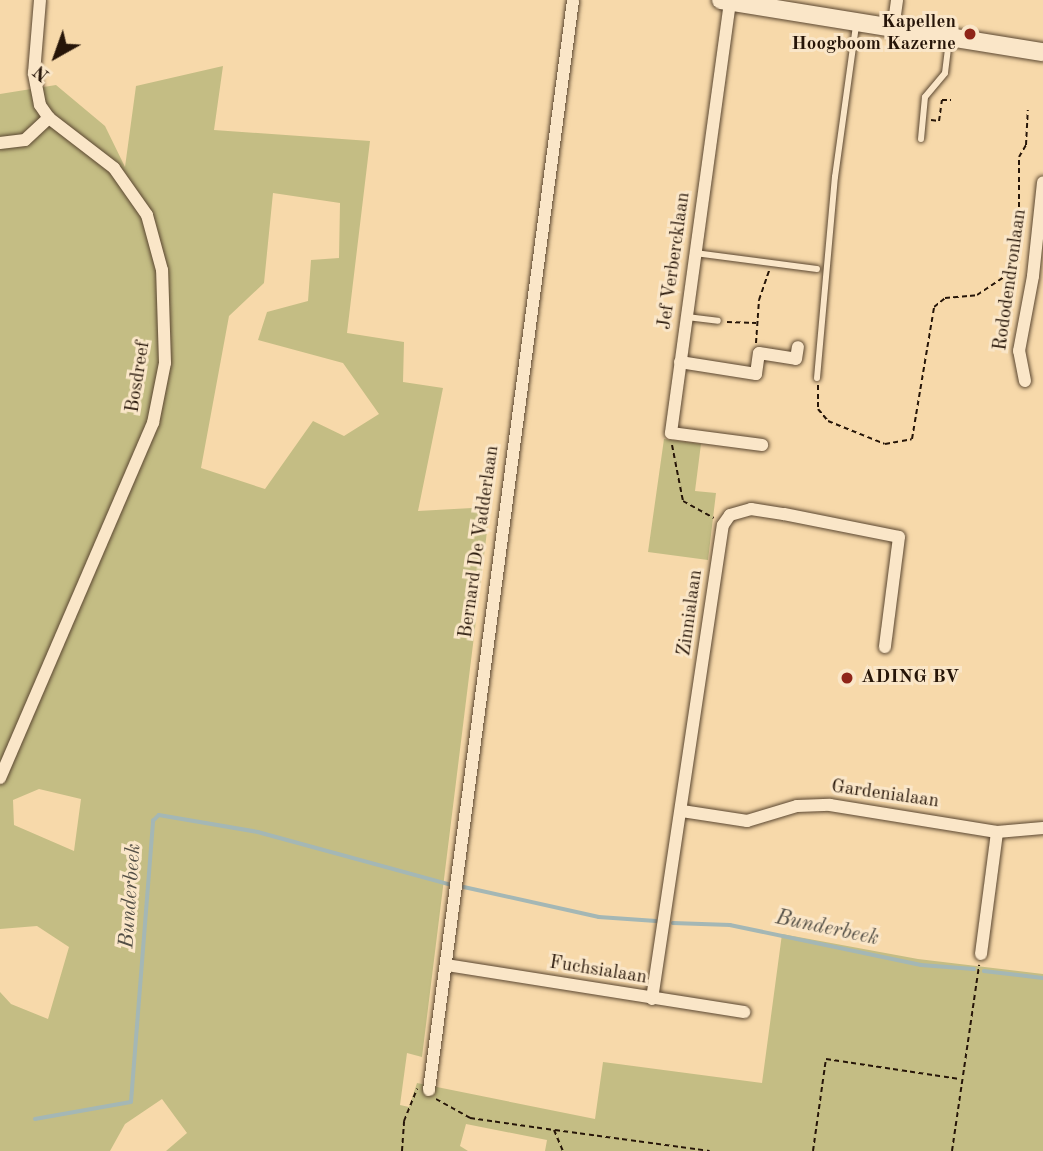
<!DOCTYPE html>
<html>
<head>
<meta charset="utf-8">
<style>
  body { margin:0 }
  #map { position:relative; width:1043px; height:1151px; overflow:hidden; background:#f7d9aa; font-family:"Old Standard TT",serif }
  div>[style] { position:absolute }
  .green>* { inset:0; background:#c4bd84 }
  .stream>* { height:3.5px; margin:-1.75px; padding:0 1.75px; transform-origin:1.75px; border-radius:1.75px; background:#a4b7b5 }
  .path>* { height:2px; margin-top:-1px; transform-origin:0; background:repeating-linear-gradient(90deg,#261508 0 5px,transparent 0 8.5px) }
  .roads { filter:drop-shadow(0 0 2px #5a4630) drop-shadow(0 0 2px #5a4630) }
  .lane>* { height:6px; margin:-3px; padding:0 3px; transform-origin:3px; border-radius:3px; background:#fae6c8 }
  .street>* { height:12px; margin:-6px; padding:0 6px; transform-origin:6px; border-radius:6px; background:#fae6c8 }
  .secondary>* { height:18px; margin:-9px; padding:0 9px; transform-origin:9px; border-radius:9px; background:#fae6c8 }
  .dots>* { width:19px; height:19px; translate:-50% -50%; box-sizing:border-box; border:4px solid #fae6c8; border-radius:50% }
  span { translate:-50% -50%; white-space:nowrap; text-align:center; line-height:1.15; -webkit-text-stroke:6px #fae6c8; paint-order:stroke }
  .poi-label { font-size:19px; color:#261508; font-weight:700 }
  .right { translate:-100% -50%; text-align:right }
  .left { translate:0 -50%; text-align:left }
  .street-label { font-size:19px; color:#261508 }
  .water-label { font-size:21px; color:#524e45; font-style:italic }
  .north { position:absolute; left:21px; top:21px; width:70px; height:70px; -webkit-text-stroke:5px #fae6c8; paint-order:stroke; rotate:220deg; font-size:19px; font-weight:700; line-height:28px; text-align:center; color:#261508 }
  .north::after { content:''; display:block; margin:auto; width:24px; height:32px; background:#261508; clip-path:polygon(50% 0,100% 100%,50% 72%,0 100%) }
</style>
</head>
<body>
<div id="map">
  <div class="green">
    <i style="clip-path:polygon(evenodd,223px 66px,214px 130px,370px 141px,347px 333px,404px 342px,403px 382px,443px 388px,418px 511px,490px 507px,422px 1057px,407px 1053px,400px 1105px,409px 1107px,417px 1083px,595px 1119px,603px 1062px,762px 1083px,782px 934px,918px 959px,1043px 974px,1043px 1151px,545px 1151px,547px 1140px,466px 1124px,460px 1146px,468px 1151px,166px 1151px,187px 1133px,162px 1099px,125px 1124px,110px 1151px,0 1151px,0 992px,11px 1004px,48px 1019px,69px 947px,37px 926px,0 929px,0 94px,56px 85px,105px 126px,125px 167px,136px 86px,223px 66px,273px 193px,340px 203px,339px 258px,311px 260px,308px 301px,267px 312px,258px 340px,343px 363px,379px 414px,344px 436px,313px 421px,265px 489px,201px 468px,229px 316px,264px 283px,273px 193px,223px 66px,39px 789px,81px 799px,74px 851px,14px 825px,13px 800px,39px 789px)"></i>
    <i style="clip-path:polygon(664px 439px,701px 444px,695px 491px,716px 493px,708px 560px,648px 552px)"></i>
  </div>
  <div class="stream">
    <i style="left:464px;top:887px;width:138px;rotate:12.5deg"></i>
    <i style="left:599px;top:917px;width:57px;rotate:4deg"></i>
    <i style="left:673px;top:923px;width:57px;rotate:2deg"></i>
    <i style="left:730px;top:925px;width:195px;rotate:11.8deg"></i>
    <i style="left:921px;top:965px;width:53px;rotate:4.3deg"></i>
    <i style="left:984px;top:971px;width:59px;rotate:6.8deg"></i>
    <i style="left:35px;top:1119px;width:97px;rotate:-10deg"></i>
    <i style="left:131px;top:1102px;width:282px;rotate:-85.5deg"></i>
    <i style="left:153px;top:821px;width:8px;rotate:-45deg"></i>
    <i style="left:159px;top:815px;width:100px;rotate:9.7deg"></i>
    <i style="left:258px;top:832px;width:201px;rotate:15.3deg"></i>
  </div>
  <div class="path">
    <i style="left:931px;top:120px;width:8px;rotate:7deg"></i>
    <i style="left:939px;top:121px;width:21px;rotate:-82deg"></i>
    <i style="left:942px;top:100px;width:9px"></i>
    <i style="left:727px;top:322px;width:29px;rotate:2deg"></i>
    <i style="left:756px;top:343px;width:43px;rotate:-86deg"></i>
    <i style="left:759px;top:300px;width:31px;rotate:-71deg"></i>
    <i style="left:818px;top:385px;width:24px;rotate:90deg"></i>
    <i style="left:818px;top:409px;width:16px;rotate:50deg"></i>
    <i style="left:828px;top:421px;width:61px;rotate:22deg"></i>
    <i style="left:885px;top:444px;width:27px;rotate:-10deg"></i>
    <i style="left:912px;top:439px;width:134px;rotate:-80.5deg"></i>
    <i style="left:934px;top:307px;width:14px;rotate:-39deg"></i>
    <i style="left:945px;top:298px;width:32px;rotate:-5deg"></i>
    <i style="left:977px;top:295px;width:43px;rotate:-33.7deg"></i>
    <i style="left:1013px;top:271px;width:22px;rotate:-74deg"></i>
    <i style="left:1019px;top:250px;width:93px;rotate:-90deg"></i>
    <i style="left:1019px;top:157px;width:14px;rotate:-60deg"></i>
    <i style="left:1026px;top:145px;width:35px;rotate:-87deg"></i>
    <i style="left:672px;top:445px;width:57px;rotate:78.9deg"></i>
    <i style="left:683px;top:501px;width:35px;rotate:29deg"></i>
    <i style="left:436px;top:1099px;width:39px;rotate:29deg"></i>
    <i style="left:470px;top:1118px;width:85px;rotate:8.1deg"></i>
    <i style="left:554px;top:1130px;width:23px;rotate:67deg"></i>
    <i style="left:555px;top:1130px;width:156px;rotate:7.7deg"></i>
    <i style="left:402px;top:1151px;width:30px;rotate:-86deg"></i>
    <i style="left:404px;top:1121px;width:35px;rotate:-68deg"></i>
    <i style="left:813px;top:1151px;width:93px;rotate:-82deg"></i>
    <i style="left:826px;top:1059px;width:135px;rotate:8.5deg"></i>
    <i style="left:952px;top:1151px;width:188px;rotate:-81.7deg"></i>
  </div>
  <div class="roads">
    <div class="lane">
      <i style="left:921px;top:139px;width:42px;rotate:-84.6deg"></i>
      <i style="left:925px;top:97px;width:31px;rotate:-50deg"></i>
      <i style="left:945px;top:73px;width:33px;rotate:-83deg"></i>
      <i style="left:695px;top:253px;width:123px;rotate:7.5deg"></i>
      <i style="left:687px;top:317px;width:31px;rotate:7deg"></i>
      <i style="left:817px;top:378px;width:202px;rotate:-84.9deg"></i>
      <i style="left:835px;top:177px;width:153px;rotate:-82.1deg"></i>
    </div>
    <div class="street">
      <i style="left:730px;top:2px;width:435px;rotate:97.8deg"></i>
      <i style="left:671px;top:433px;width:92px;rotate:7.5deg"></i>
      <i style="left:893px;top:29px;width:29px;rotate:-82deg"></i>
      <i style="left:0;top:143px;width:25px;rotate:-7deg"></i>
      <i style="left:25px;top:140px;width:33px;rotate:-43deg"></i>
      <i style="left:680px;top:362px;width:77px;rotate:9deg"></i>
      <i style="left:756px;top:374px;width:21px;rotate:-82deg"></i>
      <i style="left:759px;top:353px;width:37px;rotate:9deg"></i>
      <i style="left:796px;top:359px;width:12px;rotate:-81deg"></i>
      <i style="left:1025px;top:381px;width:31px;rotate:-101deg"></i>
      <i style="left:1019px;top:351px;width:76px;rotate:-79.4deg"></i>
      <i style="left:1033px;top:276px;width:94px;rotate:-83.9deg"></i>
      <i style="left:0;top:778px;width:387px;rotate:-66.7deg"></i>
      <i style="left:153px;top:423px;width:61px;rotate:-78.7deg"></i>
      <i style="left:165px;top:363px;width:93px;rotate:-91.8deg"></i>
      <i style="left:162px;top:270px;width:57px;rotate:-105.3deg"></i>
      <i style="left:147px;top:215px;width:57px;rotate:-125.1deg"></i>
      <i style="left:114px;top:168px;width:82px;rotate:-142.4deg"></i>
      <i style="left:49px;top:118px;width:16px;rotate:-125deg"></i>
      <i style="left:40px;top:105px;width:33px;rotate:-101deg"></i>
      <i style="left:34px;top:73px;width:73px;rotate:-85.3deg"></i>
      <i style="left:682px;top:811px;width:66px;rotate:8.7deg"></i>
      <i style="left:747px;top:821px;width:52px;rotate:-16.7deg"></i>
      <i style="left:797px;top:806px;width:33px;rotate:-2deg"></i>
      <i style="left:830px;top:805px;width:169px;rotate:9.2deg"></i>
      <i style="left:997px;top:832px;width:46px;rotate:-5deg"></i>
      <i style="left:981px;top:954px;width:123px;rotate:-82.5deg"></i>
      <i style="left:447px;top:965px;width:301px;rotate:9deg"></i>
      <i style="left:652px;top:999px;width:479px;rotate:-81.5deg"></i>
      <i style="left:723px;top:525px;width:12px;rotate:-55deg"></i>
      <i style="left:730px;top:515px;width:22px;rotate:-16deg"></i>
      <i style="left:751px;top:509px;width:33px;rotate:9deg"></i>
      <i style="left:784px;top:514px;width:117px;rotate:11.3deg"></i>
      <i style="left:899px;top:537px;width:111px;rotate:97.3deg"></i>
      <i style="left:429px;top:1090px;width:1099px;rotate:-82.47deg"></i>
    </div>
    <div class="secondary">
      <i style="left:721px;top:0;width:326px;rotate:9.2deg"></i>
    </div>
  </div>
  <div class="dots">
    <i style="left:970px;top:34px;background:#8f2418"></i>
    <i style="left:847px;top:678px;background:#8f2418"></i>
  </div>
  <div class="poi-label">
    <span class="right" style="left:956px;top:34px">Kapellen<br>Hoogboom Kazerne</span>
    <span class="left" style="left:861px;top:678px">ADING BV</span>
  </div>
  <div class="street-label">
    <span style="left:675px;top:261px;rotate:-82deg">Jef Verbercklaan</span>
    <span style="left:1011px;top:280px;rotate:-82deg">Rododendronlaan</span>
    <span style="left:139px;top:377px;rotate:-81deg">Bosdreef</span>
    <span style="left:480px;top:542px;rotate:-82deg">Bernard De Vadderlaan</span>
    <span style="left:691px;top:613px;rotate:-82deg">Zinnialaan</span>
    <span style="left:885px;top:795px;rotate:8deg">Gardenialaan</span>
    <span style="left:598px;top:971px;rotate:9deg">Fuchsialaan</span>
  </div>
  <div class="water-label">
    <span style="left:131px;top:896px;rotate:-86deg">Bunderbeek</span>
    <span style="left:827px;top:929px;rotate:12deg">Bunderbeek</span>
  </div>
  <div class="north">N</div>
</div>
</body>
</html>
